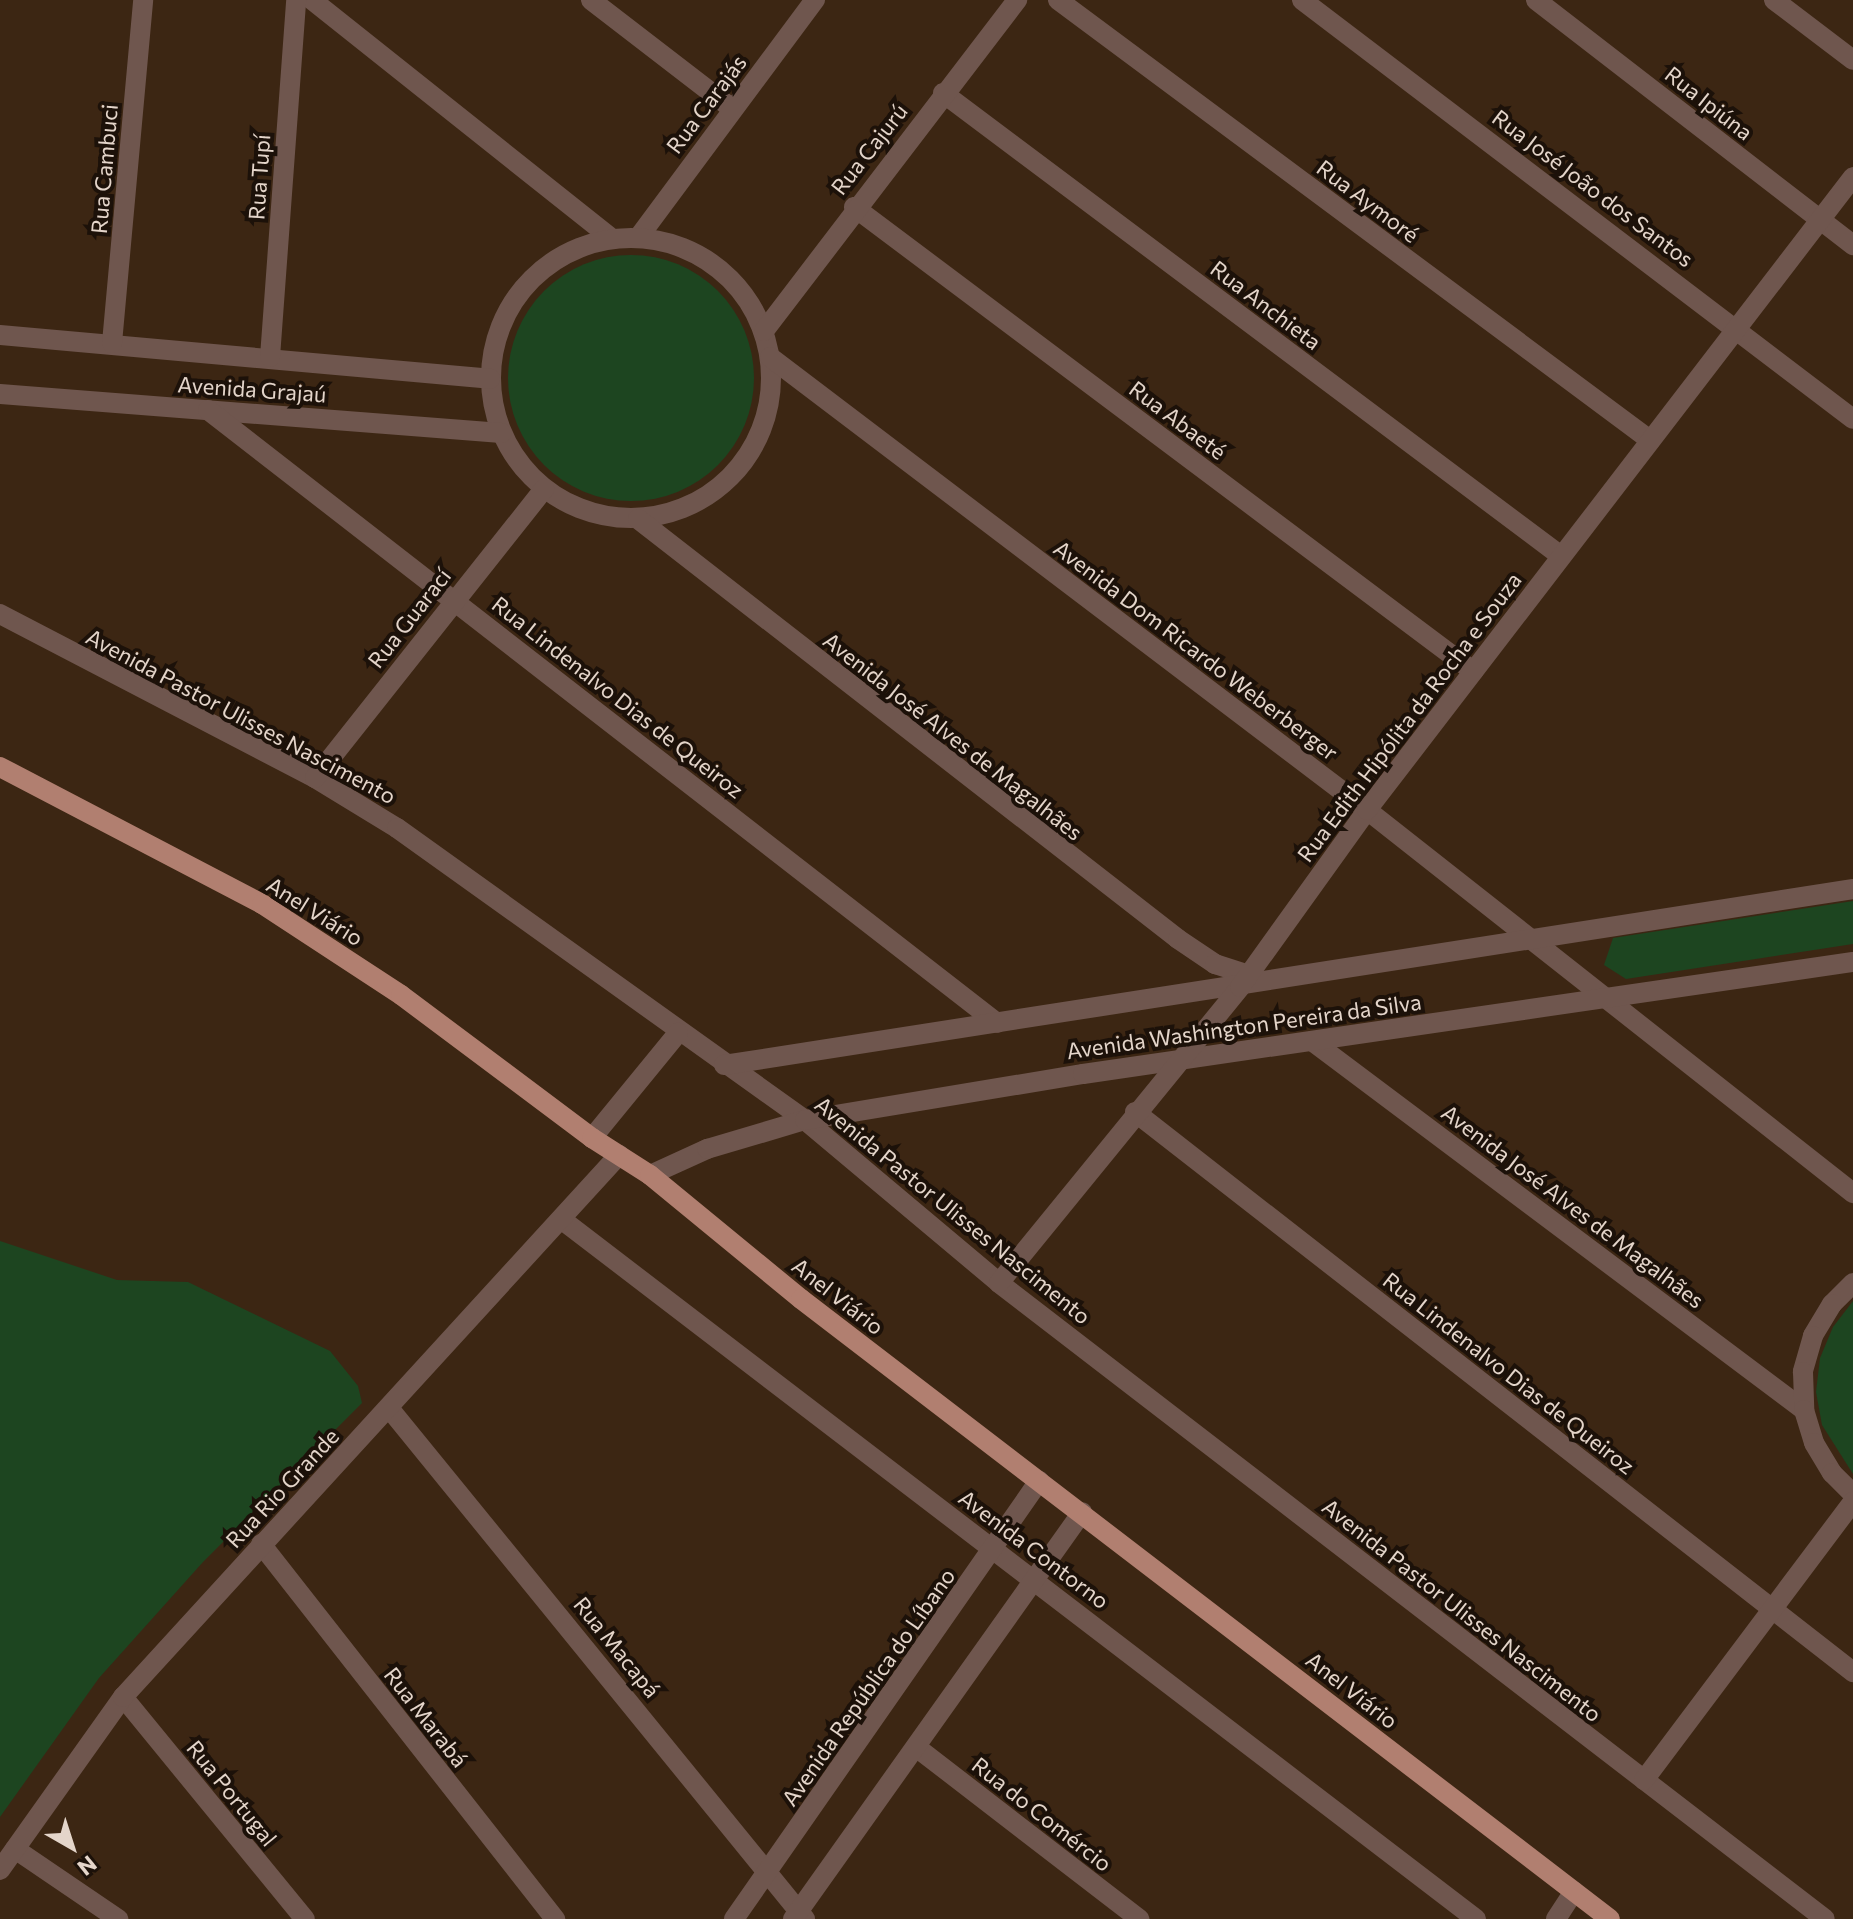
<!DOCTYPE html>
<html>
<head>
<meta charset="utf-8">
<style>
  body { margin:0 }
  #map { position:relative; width:1853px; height:1919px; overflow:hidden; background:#3c2613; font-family:Commissioner,sans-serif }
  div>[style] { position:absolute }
  .green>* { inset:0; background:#1d4520 }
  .round { border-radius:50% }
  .minor>* { height:20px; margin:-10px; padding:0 10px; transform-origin:10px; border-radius:10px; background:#6f564e }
  .minor>.ring { margin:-10px; padding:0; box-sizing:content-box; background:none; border:20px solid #6f564e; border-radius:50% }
  .primary>* { height:20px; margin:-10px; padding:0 10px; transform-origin:10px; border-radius:10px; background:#b17f70 }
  span { translate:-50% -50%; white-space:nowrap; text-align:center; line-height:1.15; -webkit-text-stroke:8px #1c1109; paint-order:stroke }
  .street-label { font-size:22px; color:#e4d5ca }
  .north { position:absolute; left:32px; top:1807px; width:80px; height:80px; -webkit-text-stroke:6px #1c1109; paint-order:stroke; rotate:141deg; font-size:22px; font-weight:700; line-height:32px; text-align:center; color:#e4d5ca }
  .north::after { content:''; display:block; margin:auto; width:28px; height:36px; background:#e4d5ca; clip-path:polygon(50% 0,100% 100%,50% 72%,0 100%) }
</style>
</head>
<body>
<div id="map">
  <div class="green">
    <i class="round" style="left:508px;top:255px;width:246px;height:246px"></i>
    <i style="clip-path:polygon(1853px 901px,1853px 944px,1626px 979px,1604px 965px,1613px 938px)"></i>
    <i style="clip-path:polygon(0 1241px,117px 1280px,188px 1282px,330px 1351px,358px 1386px,362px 1403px,203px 1562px,99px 1678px,0 1817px)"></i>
    <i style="clip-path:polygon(1853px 1301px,1853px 1474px,1822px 1425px,1816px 1392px,1820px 1358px,1833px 1327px)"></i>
  </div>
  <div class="minor">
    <i style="left:312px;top:0;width:384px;rotate:38.5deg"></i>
    <i style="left:591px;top:0;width:177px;rotate:37.6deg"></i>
    <i style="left:1058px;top:0;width:738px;rotate:36.62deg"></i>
    <i style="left:1302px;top:0;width:692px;rotate:37.25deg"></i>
    <i style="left:1536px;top:0;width:401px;rotate:37.7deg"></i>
    <i style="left:1774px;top:0;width:99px;rotate:37.2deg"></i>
    <i style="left:943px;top:93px;width:772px;rotate:36.84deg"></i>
    <i style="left:854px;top:207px;width:774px;rotate:36.86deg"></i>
    <i style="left:638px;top:238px;width:297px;rotate:-53.4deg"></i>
    <i class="ring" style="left:491px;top:238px;width:260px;height:260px"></i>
    <i style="left:764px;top:331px;width:417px;rotate:-52.6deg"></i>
    <i style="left:0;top:335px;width:492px;rotate:5.1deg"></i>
    <i style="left:112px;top:343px;width:344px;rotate:-84.8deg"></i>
    <i style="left:270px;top:357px;width:358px;rotate:-85.8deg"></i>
    <i style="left:770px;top:357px;width:749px;rotate:37.19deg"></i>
    <i style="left:1367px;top:810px;width:619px;rotate:38.24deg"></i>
    <i style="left:0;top:394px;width:503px;rotate:4.45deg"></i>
    <i style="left:208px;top:410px;width:999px;rotate:37.84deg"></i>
    <i style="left:638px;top:519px;width:684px;rotate:37.87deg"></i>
    <i style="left:1178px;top:939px;width:45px;rotate:34deg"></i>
    <i style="left:1215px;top:964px;width:35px;rotate:18deg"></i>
    <i style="left:0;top:614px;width:355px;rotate:27.5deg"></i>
    <i style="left:315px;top:778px;width:96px;rotate:31.4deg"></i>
    <i style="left:397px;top:828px;width:502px;rotate:35.59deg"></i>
    <i style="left:805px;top:1120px;width:253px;rotate:40deg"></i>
    <i style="left:999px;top:1283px;width:1042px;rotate:37.6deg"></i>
    <i style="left:315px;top:778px;width:369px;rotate:-51.6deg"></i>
    <i style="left:1312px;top:1041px;width:615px;rotate:36.87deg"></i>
    <i style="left:724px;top:1065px;width:1143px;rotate:-8.86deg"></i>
    <i style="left:1135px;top:1112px;width:911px;rotate:37.95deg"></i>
    <i style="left:592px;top:1138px;width:136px;rotate:-50.7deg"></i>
    <i style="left:650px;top:1175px;width:63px;rotate:-24.5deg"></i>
    <i style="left:707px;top:1149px;width:102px;rotate:-16.5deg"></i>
    <i style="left:805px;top:1120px;width:282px;rotate:-9.4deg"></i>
    <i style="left:1083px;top:1074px;width:778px;rotate:-8.28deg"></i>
    <i style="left:561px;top:1219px;width:1152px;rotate:37.42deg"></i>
    <i style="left:999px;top:1283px;width:382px;rotate:-50.8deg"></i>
    <i style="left:1240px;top:987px;width:218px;rotate:-54.3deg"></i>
    <i style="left:1367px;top:810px;width:798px;rotate:-52.48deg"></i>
    <i style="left:1853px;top:1283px;width:30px;rotate:135deg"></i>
    <i style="left:1832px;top:1304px;width:37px;rotate:121deg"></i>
    <i style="left:1813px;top:1336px;width:37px;rotate:106deg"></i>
    <i style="left:1803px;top:1372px;width:38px;rotate:88deg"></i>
    <i style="left:1804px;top:1410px;width:34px;rotate:73deg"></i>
    <i style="left:1814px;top:1443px;width:35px;rotate:59deg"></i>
    <i style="left:1832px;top:1473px;width:30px;rotate:45deg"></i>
    <i style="left:389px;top:1408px;width:659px;rotate:50.85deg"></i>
    <i style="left:261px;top:1544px;width:477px;rotate:51.9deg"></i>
    <i style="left:123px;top:1697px;width:287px;rotate:50.7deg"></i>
    <i style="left:916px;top:1747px;width:282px;rotate:37.6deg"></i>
    <i style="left:1644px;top:1780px;width:348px;rotate:-53.1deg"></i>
    <i style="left:15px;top:1849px;width:125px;rotate:34.2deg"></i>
    <i style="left:0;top:1870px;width:212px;rotate:-54.6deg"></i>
    <i style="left:123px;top:1697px;width:735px;rotate:-47.54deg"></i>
    <i style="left:734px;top:1919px;width:534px;rotate:-55.15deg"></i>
    <i style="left:793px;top:1919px;width:499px;rotate:-54.6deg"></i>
    <i style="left:1556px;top:1919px;width:33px;rotate:-57deg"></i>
  </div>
  <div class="primary">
    <i style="left:0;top:767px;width:296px;rotate:27.6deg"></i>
    <i style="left:262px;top:904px;width:166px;rotate:33.2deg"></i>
    <i style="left:401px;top:995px;width:239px;rotate:36.8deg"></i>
    <i style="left:592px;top:1138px;width:69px;rotate:32.5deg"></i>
    <i style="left:650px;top:1175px;width:195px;rotate:39.4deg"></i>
    <i style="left:801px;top:1299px;width:1019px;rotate:37.47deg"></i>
  </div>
  <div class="street-label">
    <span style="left:1709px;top:103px;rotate:38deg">Rua Ipiúna</span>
    <span style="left:706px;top:104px;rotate:-53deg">Rua Carajás</span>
    <span style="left:869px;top:149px;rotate:-52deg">Rua Cajurú</span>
    <span style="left:104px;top:169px;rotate:-85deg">Rua Cambuci</span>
    <span style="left:259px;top:177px;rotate:-86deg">Rua Tupí</span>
    <span style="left:1593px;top:188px;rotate:37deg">Rua José João dos Santos</span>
    <span style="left:1368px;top:201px;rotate:37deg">Rua Aymoré</span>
    <span style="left:1266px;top:305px;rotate:37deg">Rua Anchieta</span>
    <span style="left:252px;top:389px;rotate:4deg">Avenida Grajaú</span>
    <span style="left:1178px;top:420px;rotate:37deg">Rua Abaeté</span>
    <span style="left:409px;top:618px;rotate:-52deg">Rua Guarací</span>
    <span style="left:1196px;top:650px;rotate:37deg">Avenida Dom Ricardo Weberberger</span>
    <span style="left:618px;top:697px;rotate:38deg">Rua Lindenalvo Dias de Queiroz</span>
    <span style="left:241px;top:716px;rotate:28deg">Avenida Pastor Ulisses Nascimento</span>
    <span style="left:1409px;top:717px;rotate:-53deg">Rua Edith Hipólita da Rocha e Souza</span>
    <span style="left:953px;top:736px;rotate:38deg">Avenida José Alves de Magalhães</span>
    <span style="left:315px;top:911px;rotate:32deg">Anel Viário</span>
    <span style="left:1244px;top:1026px;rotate:-8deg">Avenida Washington Pereira da Silva</span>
    <span style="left:1573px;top:1206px;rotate:37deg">Avenida José Alves de Magalhães</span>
    <span style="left:953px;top:1210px;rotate:39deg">Avenida Pastor Ulisses Nascimento</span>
    <span style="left:838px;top:1296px;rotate:38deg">Anel Viário</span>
    <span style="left:1509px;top:1373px;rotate:38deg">Rua Lindenalvo Dias de Queiroz</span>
    <span style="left:282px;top:1488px;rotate:-47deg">Rua Rio Grande</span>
    <span style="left:1034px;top:1549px;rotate:37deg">Avenida Contorno</span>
    <span style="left:1462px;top:1610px;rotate:38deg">Avenida Pastor Ulisses Nascimento</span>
    <span style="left:617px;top:1647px;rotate:51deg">Rua Macapá</span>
    <span style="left:868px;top:1687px;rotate:-55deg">Avenida República do Líbano</span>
    <span style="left:1352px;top:1690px;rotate:38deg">Anel Viário</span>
    <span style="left:426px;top:1717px;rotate:52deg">Rua Marabá</span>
    <span style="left:232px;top:1793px;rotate:51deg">Rua Portugal</span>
    <span style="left:1042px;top:1814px;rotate:38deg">Rua do Comércio</span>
  </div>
  <div class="north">N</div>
</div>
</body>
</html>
